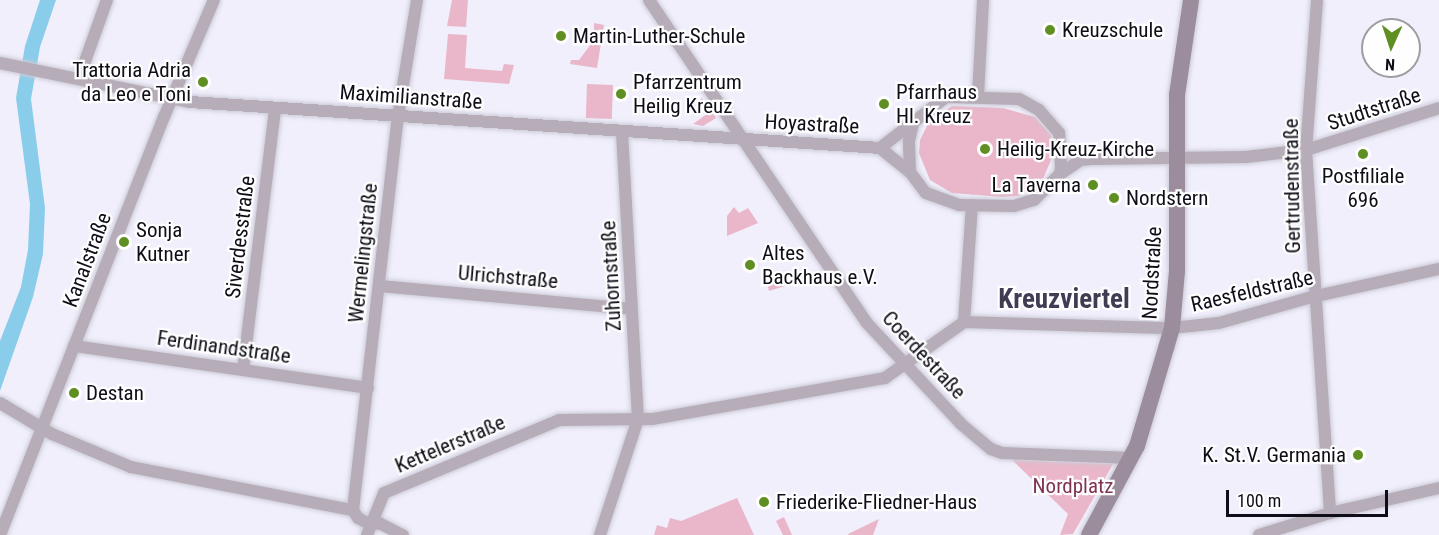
<!DOCTYPE html>
<html>
<head>
<meta charset="utf-8">
<style>
  body { margin:0 }
  #map { position:relative; width:1439px; height:535px; overflow:hidden; background:#f0effb; font-family:"Roboto Condensed",sans-serif }
  div>[style] { position:absolute }
  .green>* { inset:0; background:#e9b7c9; transform-origin:0 0 }
  .water>* { inset:0; background:#89cdeb }
  .roads { filter:drop-shadow(0 0 2px #cccbd7) drop-shadow(0 0 2px #cccbd7) }
  .street>* { height:12px; margin:-6px; padding:0 6px; transform-origin:6px; border-radius:6px; background:#b7adb8 }
  .secondary>* { height:16px; margin:-8px; padding:0 8px; transform-origin:8px; border-radius:8px; background:#9b8d9c }
  .dots>* { width:16px; height:16px; translate:-50% -50%; box-sizing:border-box; border:3px solid #fefefe; border-radius:50% }
  span { translate:-50% -50%; white-space:nowrap; text-align:center; line-height:1.15; -webkit-text-stroke:4.5px #fefefe; paint-order:stroke }
  .poi-label { font-size:21px; color:#0f0d17 }
  .left { translate:0 -50%; text-align:left }
  .right { translate:-100% -50%; text-align:right }
  .street-label { font-size:21px; color:#0f0d17 }
  .park-label { font-size:21px; color:#7f3454 }
  .district-label { font-size:27px; color:#3f3c53; font-weight:700 }
  .north { position:absolute; left:1361px; top:18px; width:60px; height:60px; box-sizing:border-box; background:#fefefe; border:2px solid #9e9ea2; border-radius:50%; rotate:183deg; font-size:16px; font-weight:700; line-height:24px; text-align:center; color:#0f0d17 }
  .north::after { content:''; display:block; margin:auto; width:21px; height:27px; background:#5f8e22; clip-path:polygon(50% 0,100% 100%,50% 72%,0 100%) }
  .scale { position:absolute; left:1226px; top:490px; width:162px; height:27px; box-sizing:border-box; border:3px solid #0f0d17; border-top:0; padding-left:8px; font-size:18px; line-height:21px; white-space:nowrap; color:#0f0d17; -webkit-text-stroke:4px #fefefe; paint-order:stroke }
</style>
</head>
<body>
<div id="map">
  <div class="green">
    <i style="clip-path:polygon(452px 0,468px 0,466px 27px,447px 26px)"></i>
    <i style="clip-path:polygon(594px 23px,604px 25px,597px 68px,570px 64px,571px 60px,579px 60px,594px 40px)"></i>
    <i style="clip-path:polygon(448px 34px,467px 35px,465px 68px,502px 71px,504px 64px,514px 65px,509px 84px,444px 79px)"></i>
    <i style="left:587px;top:84px;width:26px;height:34px;rotate:2deg"></i>
    <i style="clip-path:polygon(702px 98px,716px 118px,703px 126px,693px 124px,707px 114px,699px 101px)"></i>
    <i style="clip-path:polygon(952px 106px,1003px 108px,1035px 117px,1051px 135px,1052px 158px,1042px 181px,1018px 196px,1002px 197px,952px 193px,930px 180px,919px 153px,920px 140px,930px 120px)"></i>
    <i style="clip-path:polygon(734px 207px,739px 213px,748px 208px,758px 223px,727px 236px,727px 216px)"></i>
    <i style="clip-path:polygon(782px 275px,785px 286px,769px 291px,768px 287px)"></i>
    <i style="clip-path:polygon(1012px 460px,1113px 464px,1073px 534px,1060px 535px,1068px 514px)"></i>
    <i style="clip-path:polygon(737px 498px,754px 535px,654px 535px,657px 525px,667px 528px,670px 518px,681px 521px)"></i>
    <i style="clip-path:polygon(784px 517px,792px 535px,783px 535px,776px 521px)"></i>
    <i style="clip-path:polygon(879px 519px,873px 535px,849px 535px,848px 534px)"></i>
  </div>
  <div class="water">
    <i style="clip-path:polygon(40px 0,56px 0,40px 47px,31px 99px,45px 208px,43px 254px,33px 297px,0 391px,0 341px,21px 287px,28px 250px,30px 204px,16px 98px,25px 46px)"></i>
  </div>
  <div class="roads">
    <div class="street">
      <i style="left:649px;top:0;width:388px;rotate:56deg"></i>
      <i style="left:866px;top:322px;width:139px;rotate:47deg"></i>
      <i style="left:961px;top:424px;width:39px;rotate:40deg"></i>
      <i style="left:991px;top:449px;width:12px;rotate:20deg"></i>
      <i style="left:1002px;top:453px;width:129px;rotate:2.2deg"></i>
      <i style="left:1317px;top:1px;width:149px;rotate:94.2deg"></i>
      <i style="left:1306px;top:150px;width:364px;rotate:86.2deg"></i>
      <i style="left:0;top:63px;width:194px;rotate:11.6deg"></i>
      <i style="left:190px;top:102px;width:692px;rotate:3.81deg"></i>
      <i style="left:880px;top:148px;width:38px;rotate:39deg"></i>
      <i style="left:910px;top:172px;width:26px;rotate:53deg"></i>
      <i style="left:926px;top:193px;width:35px;rotate:20deg"></i>
      <i style="left:959px;top:205px;width:55px;rotate:1deg"></i>
      <i style="left:1014px;top:206px;width:21px;rotate:-17deg"></i>
      <i style="left:1034px;top:200px;width:37px;rotate:-45deg"></i>
      <i style="left:1060px;top:174px;width:7px;rotate:-82deg"></i>
      <i style="left:1061px;top:167px;width:34px;rotate:-93deg"></i>
      <i style="left:1059px;top:133px;width:30px;rotate:-131deg"></i>
      <i style="left:1039px;top:110px;width:23px;rotate:-151deg"></i>
      <i style="left:1019px;top:99px;width:73px;rotate:-178.4deg"></i>
      <i style="left:946px;top:97px;width:83px;rotate:142.3deg"></i>
      <i style="left:79px;top:78px;width:83px;rotate:-70.3deg"></i>
      <i style="left:978px;top:96px;width:96px;rotate:-87deg"></i>
      <i style="left:910px;top:172px;width:31px;rotate:-92deg"></i>
      <i style="left:909px;top:141px;width:22px;rotate:-77deg"></i>
      <i style="left:1060px;top:174px;width:25px;rotate:-34deg"></i>
      <i style="left:1081px;top:160px;width:10px;rotate:-6deg"></i>
      <i style="left:1091px;top:159px;width:155px;rotate:-0.7deg"></i>
      <i style="left:1246px;top:157px;width:60px;rotate:-6.7deg"></i>
      <i style="left:1306px;top:150px;width:139px;rotate:-17.5deg"></i>
      <i style="left:380px;top:286px;width:252px;rotate:5.2deg"></i>
      <i style="left:964px;top:322px;width:117px;rotate:-86.1deg"></i>
      <i style="left:74px;top:346px;width:297px;rotate:8.1deg"></i>
      <i style="left:243px;top:370px;width:262px;rotate:-83deg"></i>
      <i style="left:0;top:403px;width:61px;rotate:30.8deg"></i>
      <i style="left:52px;top:434px;width:86px;rotate:22.7deg"></i>
      <i style="left:131px;top:467px;width:226px;rotate:11deg"></i>
      <i style="left:353px;top:510px;width:397px;rotate:-83.5deg"></i>
      <i style="left:398px;top:116px;width:118px;rotate:-80.7deg"></i>
      <i style="left:353px;top:510px;width:9px;rotate:58deg"></i>
      <i style="left:358px;top:518px;width:15px;rotate:28deg"></i>
      <i style="left:371px;top:525px;width:8px;rotate:-14deg"></i>
      <i style="left:379px;top:523px;width:27px;rotate:27deg"></i>
      <i style="left:0;top:535px;width:449px;rotate:-68.6deg"></i>
      <i style="left:164px;top:117px;width:127px;rotate:-66.9deg"></i>
      <i style="left:367px;top:535px;width:45px;rotate:-68deg"></i>
      <i style="left:384px;top:493px;width:190px;rotate:-22.6deg"></i>
      <i style="left:559px;top:420px;width:93px;rotate:-0.6deg"></i>
      <i style="left:652px;top:419px;width:237px;rotate:-10deg"></i>
      <i style="left:885px;top:378px;width:97px;rotate:-35.3deg"></i>
      <i style="left:964px;top:322px;width:208px;rotate:1.7deg"></i>
      <i style="left:1172px;top:328px;width:47px;rotate:-6.1deg"></i>
      <i style="left:1219px;top:323px;width:101px;rotate:-15.6deg"></i>
      <i style="left:1316px;top:296px;width:126px;rotate:-12.4deg"></i>
      <i style="left:600px;top:535px;width:122px;rotate:-71.9deg"></i>
      <i style="left:638px;top:419px;width:287px;rotate:-93.2deg"></i>
      <i style="left:1259px;top:535px;width:74px;rotate:-17.2deg"></i>
      <i style="left:1330px;top:513px;width:112px;rotate:-12.9deg"></i>
    </div>
    <div class="secondary">
      <i style="left:1089px;top:535px;width:101px;rotate:-61.7deg"></i>
      <i style="left:1137px;top:446px;width:123px;rotate:-73.5deg"></i>
      <i style="left:1172px;top:328px;width:57px;rotate:-85deg"></i>
      <i style="left:1177px;top:271px;width:176px;rotate:-90deg"></i>
      <i style="left:1177px;top:95px;width:96px;rotate:-81.6deg"></i>
    </div>
  </div>
  <div class="dots">
    <i style="left:1050px;top:30px;background:#5f8e22"></i>
    <i style="left:561px;top:36px;background:#5f8e22"></i>
    <i style="left:203px;top:82px;background:#5f8e22"></i>
    <i style="left:621px;top:94px;background:#5f8e22"></i>
    <i style="left:884px;top:104px;background:#5f8e22"></i>
    <i style="left:985px;top:149px;background:#5f8e22"></i>
    <i style="left:1363px;top:154px;background:#5f8e22"></i>
    <i style="left:1093px;top:185px;background:#5f8e22"></i>
    <i style="left:1114px;top:198px;background:#5f8e22"></i>
    <i style="left:124px;top:242px;background:#5f8e22"></i>
    <i style="left:750px;top:265px;background:#5f8e22"></i>
    <i style="left:74px;top:393px;background:#5f8e22"></i>
    <i style="left:1358px;top:455px;background:#5f8e22"></i>
    <i style="left:764px;top:502px;background:#5f8e22"></i>
  </div>
  <div class="poi-label">
    <span class="left" style="left:1062px;top:30px">Kreuzschule</span>
    <span class="left" style="left:573px;top:36px">Martin-Luther-Schule</span>
    <span class="right" style="left:191px;top:82px">Trattoria Adria<br>da Leo e Toni</span>
    <span class="left" style="left:633px;top:94px">Pfarrzentrum<br>Heilig Kreuz</span>
    <span class="left" style="left:896px;top:104px">Pfarrhaus<br>Hl. Kreuz</span>
    <span class="left" style="left:997px;top:149px">Heilig-Kreuz-Kirche</span>
    <span style="left:1363px;top:188px">Postfiliale<br>696</span>
    <span class="right" style="left:1081px;top:185px">La Taverna</span>
    <span class="left" style="left:1126px;top:198px">Nordstern</span>
    <span class="left" style="left:136px;top:242px">Sonja<br>Kutner</span>
    <span class="left" style="left:762px;top:265px">Altes<br>Backhaus e.V.</span>
    <span class="left" style="left:86px;top:393px">Destan</span>
    <span class="right" style="left:1346px;top:455px">K. St.V. Germania</span>
    <span class="left" style="left:776px;top:502px">Friederike-Fliedner-Haus</span>
  </div>
  <div class="street-label">
    <span style="left:411px;top:97px;rotate:4deg">Maximilianstraße</span>
    <span style="left:1374px;top:109px;rotate:-18deg">Studtstraße</span>
    <span style="left:812px;top:124px;rotate:3deg">Hoyastraße</span>
    <span style="left:1292px;top:186px;rotate:-91deg">Gertrudenstraße</span>
    <span style="left:240px;top:237px;rotate:-83deg">Siverdesstraße</span>
    <span style="left:363px;top:253px;rotate:-84deg">Wermelingstraße</span>
    <span style="left:87px;top:260px;rotate:-69deg">Kanalstraße</span>
    <span style="left:1152px;top:273px;rotate:-87deg">Nordstraße</span>
    <span style="left:611px;top:276px;rotate:-93deg">Zuhornstraße</span>
    <span style="left:508px;top:277px;rotate:5deg">Ulrichstraße</span>
    <span style="left:1252px;top:291px;rotate:-13deg">Raesfeldstraße</span>
    <span style="left:224px;top:347px;rotate:8deg">Ferdinandstraße</span>
    <span style="left:924px;top:355px;rotate:47deg">Coerdestraße</span>
    <span style="left:450px;top:444px;rotate:-23deg">Kettelerstraße</span>
  </div>
  <div class="park-label">
    <span style="left:1073px;top:486px">Nordplatz</span>
  </div>
  <div class="district-label">
    <span style="left:1064px;top:300px">Kreuzviertel</span>
  </div>
  <div class="north">N</div>
  <div class="scale">100 m</div>
</div>
</body>
</html>
